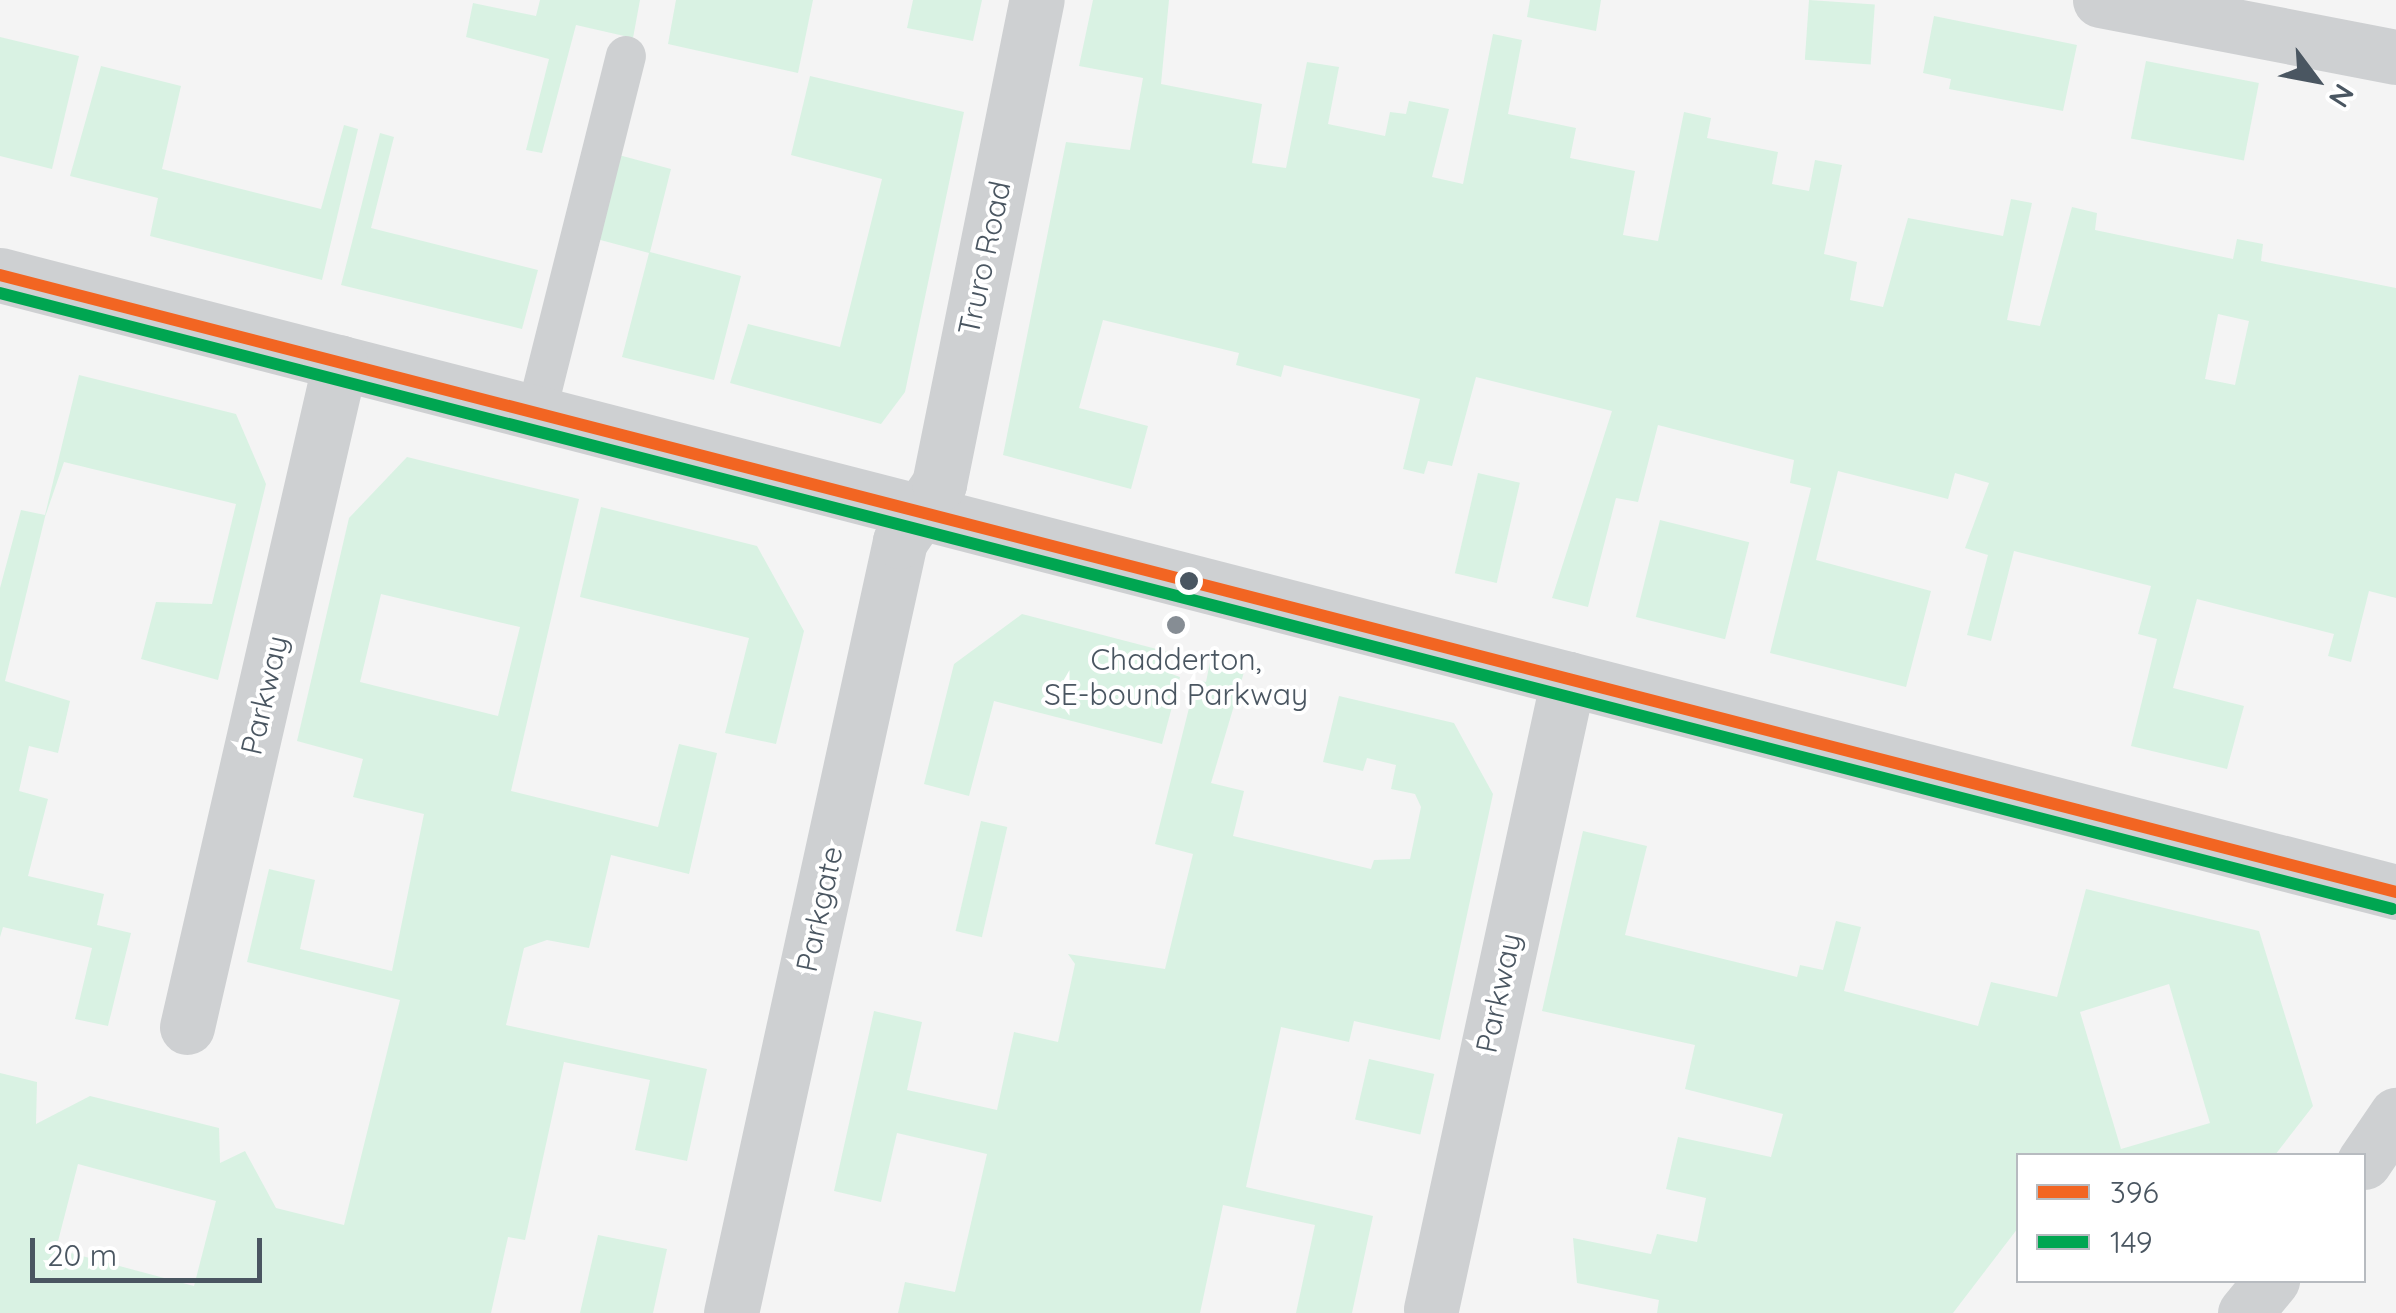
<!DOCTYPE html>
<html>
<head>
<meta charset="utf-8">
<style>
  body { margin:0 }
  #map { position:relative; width:2396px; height:1313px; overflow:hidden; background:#f4f4f4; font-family:Quicksand,sans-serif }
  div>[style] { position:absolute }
  .green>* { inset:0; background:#d9f2e3; transform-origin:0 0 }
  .service>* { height:40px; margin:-20px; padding:0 20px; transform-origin:20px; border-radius:20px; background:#ced0d2 }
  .minor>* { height:55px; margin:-27.5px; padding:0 27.5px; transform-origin:27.5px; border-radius:27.5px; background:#ced0d2 }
  .bus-1>* { height:12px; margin:-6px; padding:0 6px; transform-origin:6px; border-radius:6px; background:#f26522 }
  .bus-2>* { height:12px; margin:-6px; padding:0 6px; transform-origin:6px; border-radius:6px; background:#00a651 }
  .dots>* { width:28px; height:28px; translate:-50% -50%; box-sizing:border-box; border:5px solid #fff; border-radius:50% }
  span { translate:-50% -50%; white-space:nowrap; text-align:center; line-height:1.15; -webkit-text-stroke:8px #fff; paint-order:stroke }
  .street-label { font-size:30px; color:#4a5661 }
  .poi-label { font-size:30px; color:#4a5661 }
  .legend { position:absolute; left:2016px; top:1153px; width:350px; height:130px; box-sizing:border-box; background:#fff; border:2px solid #b7bbc0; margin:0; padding:12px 18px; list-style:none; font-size:30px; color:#4a5661 }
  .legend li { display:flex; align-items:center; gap:20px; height:50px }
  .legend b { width:50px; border:2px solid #b7bbc0 }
  .north { position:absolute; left:2266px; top:30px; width:100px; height:100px; -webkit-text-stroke:8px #fff; paint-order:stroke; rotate:122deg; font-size:28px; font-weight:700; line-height:40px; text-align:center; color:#4a5661 }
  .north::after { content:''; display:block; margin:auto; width:35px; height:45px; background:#4a5661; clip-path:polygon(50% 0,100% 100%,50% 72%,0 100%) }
  .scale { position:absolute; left:30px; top:1238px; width:232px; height:45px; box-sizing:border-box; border:5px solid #4a5661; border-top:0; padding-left:12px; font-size:30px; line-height:35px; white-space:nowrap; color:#4a5661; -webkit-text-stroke:8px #fff; paint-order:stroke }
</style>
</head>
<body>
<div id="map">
  <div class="green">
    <i style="clip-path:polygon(540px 0,640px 0,633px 38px,576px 25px,542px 153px,526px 150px,549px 59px,466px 37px,473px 3px,536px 16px)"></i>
    <i style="clip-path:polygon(676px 0,813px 0,798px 73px,668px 44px)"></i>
    <i style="clip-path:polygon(913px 0,982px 0,973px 41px,907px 28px)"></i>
    <i style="clip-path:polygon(evenodd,1093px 0,1169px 0,1161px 84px,1262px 104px,1252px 163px,1286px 168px,1307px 62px,1339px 67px,1328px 124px,1385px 136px,1390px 112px,1406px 114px,1409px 101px,1449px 109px,1432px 177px,1463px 184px,1493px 34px,1522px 40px,1508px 114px,1576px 128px,1570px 158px,1635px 171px,1623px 235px,1658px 241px,1684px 112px,1711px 118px,1707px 138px,1778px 152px,1772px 184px,1809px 191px,1815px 160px,1842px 165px,1824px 254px,1857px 262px,1850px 300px,1883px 307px,1908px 218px,2003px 236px,2011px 199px,2032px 203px,2007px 320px,2040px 326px,2072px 207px,2097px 213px,2095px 230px,2233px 259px,2237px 239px,2263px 244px,2261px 261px,2396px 288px,2396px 598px,2369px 591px,2351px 662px,2328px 656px,2334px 634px,2197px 599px,2173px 688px,2244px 706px,2227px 769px,2131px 746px,2157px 639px,2138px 634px,2151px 586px,2014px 551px,1991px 641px,1967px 635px,1988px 555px,1965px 548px,1989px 483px,1955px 473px,1948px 499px,1838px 471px,1816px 560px,1931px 591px,1906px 687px,1770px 653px,1811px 488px,1790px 483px,1794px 460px,1658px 425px,1638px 502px,1616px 498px,1588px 607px,1552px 598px,1612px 411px,1476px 377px,1452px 466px,1428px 461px,1424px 474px,1403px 469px,1420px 399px,1284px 365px,1281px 377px,1236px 365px,1239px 353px,1103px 320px,1079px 408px,1148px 426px,1131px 489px,1003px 455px,1066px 142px,1130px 150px,1143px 78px,1079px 66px,1093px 0,2218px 314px,2249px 321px,2235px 385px,2205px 379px,2218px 314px)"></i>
    <i style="clip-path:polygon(1530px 0,1601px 0,1596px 31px,1527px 17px)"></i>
    <i style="left:1809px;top:0;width:66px;height:60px;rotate:4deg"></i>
    <i style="clip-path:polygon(1934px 16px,2077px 45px,2063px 111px,1949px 89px,1951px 79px,1923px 73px)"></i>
    <i style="clip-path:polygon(0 37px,79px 56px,52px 169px,0 156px)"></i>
    <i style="left:2146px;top:61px;width:115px;height:79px;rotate:11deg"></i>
    <i style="clip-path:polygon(101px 66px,181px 86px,162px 169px,321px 209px,344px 125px,358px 129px,322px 280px,150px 236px,158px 198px,70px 176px)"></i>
    <i style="clip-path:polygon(810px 76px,964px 112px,905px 392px,881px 424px,730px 383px,748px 324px,840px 347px,882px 179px,791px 155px)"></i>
    <i style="clip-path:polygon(380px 133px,394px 137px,371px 228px,538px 270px,522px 329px,341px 285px)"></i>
    <i style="clip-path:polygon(615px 154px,671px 169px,650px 252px,741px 276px,714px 380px,622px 357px,649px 253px,593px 238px)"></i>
    <i style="clip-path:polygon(79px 375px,236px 414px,266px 484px,218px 680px,141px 659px,156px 602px,212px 604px,236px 504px,64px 462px,45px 517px,5px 681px,70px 701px,58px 753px,29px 746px,19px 791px,48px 799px,28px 876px,104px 894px,97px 925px,131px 933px,108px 1026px,75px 1019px,92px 948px,3px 927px,0 937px,0 588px,21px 510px,45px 515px)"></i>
    <i style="clip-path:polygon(evenodd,407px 457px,579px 499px,511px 791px,658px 827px,679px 744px,717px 753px,689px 874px,611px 855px,589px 948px,547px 940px,524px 948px,506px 1025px,707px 1069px,687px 1161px,635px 1150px,650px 1080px,564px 1062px,525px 1240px,508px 1237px,491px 1313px,0 1313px,0 1073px,37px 1082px,36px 1124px,90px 1096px,219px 1128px,220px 1163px,245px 1151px,276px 1208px,344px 1225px,400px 1000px,247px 962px,269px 869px,315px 880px,300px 949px,392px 971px,424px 814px,353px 797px,363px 759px,297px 741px,349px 518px,407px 457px,381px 594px,520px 627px,498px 716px,360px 682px,381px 594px,407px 457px,78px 1164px,216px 1201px,194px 1286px,56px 1249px,78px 1164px)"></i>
    <i style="left:1478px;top:473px;width:43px;height:103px;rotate:13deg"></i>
    <i style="clip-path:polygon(601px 507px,757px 546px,804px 631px,776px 744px,725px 733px,749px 638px,580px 597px)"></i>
    <i style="left:1660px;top:520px;width:92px;height:100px;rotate:14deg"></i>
    <i style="clip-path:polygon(1022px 614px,1172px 653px,1169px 673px,1180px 677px,1162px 744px,994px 701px,969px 796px,924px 784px,954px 664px)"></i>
    <i style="clip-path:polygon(1210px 662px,1244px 672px,1211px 783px,1244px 791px,1233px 836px,1371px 869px,1374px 860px,1410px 859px,1421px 807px,1415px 794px,1391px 789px,1396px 765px,1367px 758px,1363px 771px,1323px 762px,1339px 696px,1454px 723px,1493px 794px,1440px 1040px,1354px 1021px,1349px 1042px,1281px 1027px,1246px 1187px,1373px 1216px,1352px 1313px,1296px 1313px,1315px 1225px,1223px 1205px,1200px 1313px,898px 1313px,905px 1282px,955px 1292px,987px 1154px,897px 1133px,881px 1202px,834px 1191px,874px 1011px,922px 1022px,907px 1090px,997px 1110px,1014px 1032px,1058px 1042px,1075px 964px,1068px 954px,1165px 969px,1193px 854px,1155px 844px,1196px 680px,1206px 682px)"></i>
    <i style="left:981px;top:821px;width:27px;height:113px;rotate:13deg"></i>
    <i style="clip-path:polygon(evenodd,1583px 831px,1647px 846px,1625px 935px,1797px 977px,1800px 965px,1823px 970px,1836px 921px,1861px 927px,1844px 991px,1978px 1026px,1991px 982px,2057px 997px,2086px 889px,2259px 931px,2313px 1106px,2275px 1155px,2018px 1156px,2018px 1228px,1953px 1313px,1657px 1313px,1659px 1300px,1577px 1283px,1573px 1238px,1651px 1254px,1657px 1234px,1697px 1242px,1706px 1198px,1666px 1189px,1678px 1137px,1771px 1157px,1783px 1114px,1685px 1089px,1695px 1045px,1542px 1011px,1583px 831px,2169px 984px,2210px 1123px,2121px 1149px,2080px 1012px,2169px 984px)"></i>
    <i style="left:1369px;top:1059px;width:67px;height:62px;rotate:13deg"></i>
    <i style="clip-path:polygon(598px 1235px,667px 1249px,653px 1313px,580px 1313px)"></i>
  </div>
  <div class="service">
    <i style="left:536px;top:414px;width:369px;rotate:-75.9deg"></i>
  </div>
  <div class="minor">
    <i style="left:2100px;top:0;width:301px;rotate:10.9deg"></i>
    <i style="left:0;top:275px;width:2474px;rotate:14.44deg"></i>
    <i style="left:187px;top:1027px;width:682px;rotate:-77.04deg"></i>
    <i style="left:2364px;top:1162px;width:57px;rotate:-55.8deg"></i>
    <i style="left:1431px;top:1309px;width:645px;rotate:-77.73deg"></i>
    <i style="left:731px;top:1313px;width:790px;rotate:-77.65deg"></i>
    <i style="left:900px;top:541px;width:69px;rotate:-55.6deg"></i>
    <i style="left:939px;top:484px;width:494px;rotate:-78.6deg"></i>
    <i style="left:2245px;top:1313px;width:43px;rotate:-50.7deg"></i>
  </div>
  <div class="bus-1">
    <i style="left:0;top:275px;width:2474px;rotate:14.44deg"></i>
  </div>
  <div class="bus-2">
    <i style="left:0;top:293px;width:2470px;rotate:14.44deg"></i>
  </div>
  <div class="dots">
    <i style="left:1189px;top:581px;background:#4a5661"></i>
    <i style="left:1176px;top:625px;background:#868d94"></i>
  </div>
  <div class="street-label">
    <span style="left:984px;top:258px;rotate:-78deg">Truro Road</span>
    <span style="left:264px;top:695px;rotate:-77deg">Parkway</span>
    <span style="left:819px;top:909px;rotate:-78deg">Parkgate</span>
    <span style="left:1498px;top:993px;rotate:-78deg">Parkway</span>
  </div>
  <div class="poi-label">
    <span style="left:1176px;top:676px">Chadderton,<br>SE-bound Parkway</span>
  </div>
  <ul class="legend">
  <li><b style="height:12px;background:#f26522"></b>396</li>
  <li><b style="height:12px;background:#00a651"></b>149</li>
  </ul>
  <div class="north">N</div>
  <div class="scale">20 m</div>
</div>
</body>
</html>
